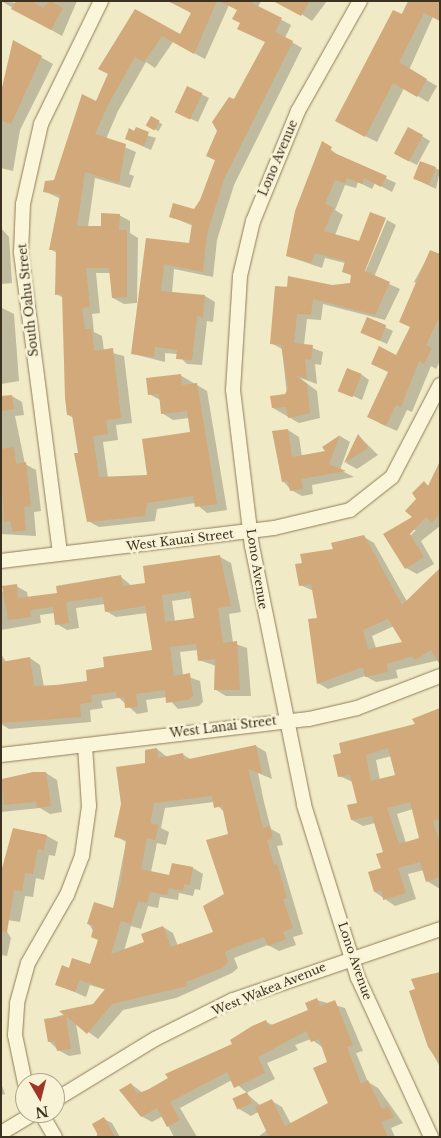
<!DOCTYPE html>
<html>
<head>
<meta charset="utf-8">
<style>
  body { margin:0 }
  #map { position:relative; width:441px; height:1138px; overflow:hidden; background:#f1eac6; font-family:"Libre Baskerville",serif }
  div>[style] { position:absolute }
  .shadow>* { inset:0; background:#0003; transform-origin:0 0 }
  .building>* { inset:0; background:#d1a97a; transform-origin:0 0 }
  .roads { filter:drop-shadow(0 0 1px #8e7c5a) drop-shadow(0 0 1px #8e7c5a) }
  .minor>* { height:14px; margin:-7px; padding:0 7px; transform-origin:7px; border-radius:7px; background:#fbf5da }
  span { translate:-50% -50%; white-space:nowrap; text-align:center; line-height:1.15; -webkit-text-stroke:5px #f8f2d6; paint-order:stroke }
  .street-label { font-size:12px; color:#3d311f }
  .frame { position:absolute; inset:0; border:2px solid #3d311f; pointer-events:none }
  .north { position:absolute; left:15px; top:1073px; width:50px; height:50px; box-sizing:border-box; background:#f8f2d6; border:1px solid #ada58d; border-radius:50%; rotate:172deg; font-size:14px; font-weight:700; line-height:20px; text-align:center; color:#3d311f }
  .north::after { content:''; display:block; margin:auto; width:18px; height:22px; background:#a03526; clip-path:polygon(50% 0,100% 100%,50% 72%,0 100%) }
</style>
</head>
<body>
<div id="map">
  <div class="shadow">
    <i style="clip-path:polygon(1px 1px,32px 5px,35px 1px,77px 1px,62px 36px)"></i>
    <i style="clip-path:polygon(167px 1px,261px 1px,258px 7px,291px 25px,285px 38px,302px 48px,234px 185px,217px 240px,213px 277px,174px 269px,172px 293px,205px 296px,215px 302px,213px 322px,207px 321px,202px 365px,187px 364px,177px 354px,165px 353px,165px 362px,133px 354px,147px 239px,190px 245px,193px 226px,170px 216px,194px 210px,201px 201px,216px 161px,208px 156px,266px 42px,242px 23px,238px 10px,229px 5px,205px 59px,173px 42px,155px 68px,146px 62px,118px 111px,106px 139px,136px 152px,129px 174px,134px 176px,130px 188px,95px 178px,88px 227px,102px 227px,119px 215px,130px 221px,130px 233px,138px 238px,137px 303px,124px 304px,113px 298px,111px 273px,96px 273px,100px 313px,92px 314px,94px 332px,102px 336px,104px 351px,124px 356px,132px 423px,116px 425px,118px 440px,103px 442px,108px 478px,149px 476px,192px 433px,189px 418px,173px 420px,162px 413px,160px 400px,149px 394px,180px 375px,207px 391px,227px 510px,207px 513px,195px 503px,157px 509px,155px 521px,99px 527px,88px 521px,74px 418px,68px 415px,66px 398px,64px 298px,56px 294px,57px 253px,50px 249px,61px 199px,44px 191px,55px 181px,96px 102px,135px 11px,181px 35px,192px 13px)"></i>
    <i style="clip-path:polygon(282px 1px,327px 1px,312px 21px)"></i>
    <i style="clip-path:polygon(408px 1px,440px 1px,409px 70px,437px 86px,428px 102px,404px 88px,377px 142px,347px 127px)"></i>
    <i style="clip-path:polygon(14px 42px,53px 64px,20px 130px,13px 171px,1px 168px,1px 107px)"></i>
    <i style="clip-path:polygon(201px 94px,209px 98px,198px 122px,184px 116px)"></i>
    <i style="left:151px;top:118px;width:13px;height:8px;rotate:29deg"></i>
    <i style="clip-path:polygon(130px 130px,156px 138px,151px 150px,126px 139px)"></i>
    <i style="clip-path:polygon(422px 136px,430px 141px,417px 165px,395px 154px)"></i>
    <i style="clip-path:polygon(323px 143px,340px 157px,396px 183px,392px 192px,375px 183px,372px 189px,358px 182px,356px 188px,345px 185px,335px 210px,343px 215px,335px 235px,363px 277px,387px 220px,396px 225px,374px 277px,400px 289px,385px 320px,323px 304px,321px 320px,307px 319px,304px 345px,323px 352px,321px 365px,315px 364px,317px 384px,300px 378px,317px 391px,320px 418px,299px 423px,273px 408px,287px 395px,282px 349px,271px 343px,276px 287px,351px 285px,352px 276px,344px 271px,345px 263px,325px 258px,322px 268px,287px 256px)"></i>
    <i style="clip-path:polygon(435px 168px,440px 170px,436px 189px,415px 179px)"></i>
    <i style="clip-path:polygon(1px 228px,9px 237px,12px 283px,1px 284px)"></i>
    <i style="clip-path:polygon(431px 251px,440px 256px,440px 361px,436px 369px,431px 366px,412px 412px,407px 410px,397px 431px,379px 423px,397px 356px,411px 327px,418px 284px,414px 282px)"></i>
    <i style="clip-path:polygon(1px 299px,2px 308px,14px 314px,19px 381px,1px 384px)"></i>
    <i style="clip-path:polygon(368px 319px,393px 331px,387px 344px,369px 336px)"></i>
    <i style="clip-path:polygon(362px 375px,369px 380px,362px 400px,340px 390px)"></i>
    <i style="clip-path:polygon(12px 396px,22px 402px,24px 415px,15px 416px,25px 464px,36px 470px,41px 511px,34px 512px,36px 536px,1px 534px,1px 398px)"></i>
    <i style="clip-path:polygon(288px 430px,299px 437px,302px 457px,327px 452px,324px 447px,340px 436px,350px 442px,340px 470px,354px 477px,312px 485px,313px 494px,302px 496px,291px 490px,283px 481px)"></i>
    <i style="clip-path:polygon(359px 436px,378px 455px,357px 469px,346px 463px)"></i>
    <i style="clip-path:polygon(evenodd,424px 483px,440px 494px,440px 526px,421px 541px,434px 564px,417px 574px,406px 568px,385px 535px,414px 517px,424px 483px,412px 530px,416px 530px,406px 540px,412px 530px)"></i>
    <i style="clip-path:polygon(evenodd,364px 537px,374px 543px,440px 660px,396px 670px,398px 678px,376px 682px,365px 676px,328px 689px,318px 683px,319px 619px,314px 591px,300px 585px,303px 564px,335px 550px,332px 543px,364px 537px,394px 626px,404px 643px,376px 648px,372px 636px,394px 626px)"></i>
    <i style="clip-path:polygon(evenodd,220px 557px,231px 563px,241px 612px,229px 614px,233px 643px,247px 648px,251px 696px,226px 696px,216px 690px,216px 666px,199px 660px,198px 650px,180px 652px,183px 675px,200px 681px,203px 702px,199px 706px,178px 709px,167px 697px,146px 700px,148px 712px,137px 714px,119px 698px,101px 701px,103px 708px,90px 710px,91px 722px,9px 729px,1px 724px,1px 654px,6px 662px,30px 658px,40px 665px,44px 687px,89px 682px,106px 668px,153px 651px,147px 613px,116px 617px,106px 611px,105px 604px,76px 608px,79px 628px,67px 630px,57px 624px,55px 613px,40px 615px,41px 623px,1px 630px,1px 592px,16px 586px,27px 592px,28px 598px,58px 594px,121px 577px,132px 586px,146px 585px,220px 557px,192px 598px,195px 619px,175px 622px,172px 601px,192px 598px)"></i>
    <i style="clip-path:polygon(evenodd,440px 709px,440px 889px,427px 881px,424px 870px,408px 874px,416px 899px,395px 906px,375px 892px,385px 853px,375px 823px,363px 826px,352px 820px,358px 804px,353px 782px,339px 776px,335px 756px,416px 725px,440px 709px,392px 756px,397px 776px,380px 780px,376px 760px,392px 756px,440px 709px,413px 809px,420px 839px,406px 843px,397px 814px,413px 809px)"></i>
    <i style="clip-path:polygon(evenodd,256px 746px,266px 752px,272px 779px,258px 773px,264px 802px,271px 829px,280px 834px,283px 845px,277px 846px,303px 934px,293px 937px,296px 945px,279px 951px,268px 945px,234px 958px,238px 968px,232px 973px,176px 998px,123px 1010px,98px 1039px,76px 1023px,81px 1054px,69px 1056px,58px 1050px,49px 1041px,46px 1020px,94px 1005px,106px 990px,90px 985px,86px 997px,56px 984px,69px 969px,90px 965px,99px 941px,89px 924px,113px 909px,126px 842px,116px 836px,146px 764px,157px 749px,167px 757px,182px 754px,192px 760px,256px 746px,214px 802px,224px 812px,229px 835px,225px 894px,215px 933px,178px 946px,173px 933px,163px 927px,146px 943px,124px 951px,131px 926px,141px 929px,148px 906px,158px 908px,160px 897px,178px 900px,179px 893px,193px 896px,195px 889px,200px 890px,203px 874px,193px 868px,173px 864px,170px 876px,151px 872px,157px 843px,166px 845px,169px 832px,161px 828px,165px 808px,214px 802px)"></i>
    <i style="clip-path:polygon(46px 773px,57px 780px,62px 812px,50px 814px,40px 808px,1px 812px,1px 780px)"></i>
    <i style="clip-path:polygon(47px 836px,58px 842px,55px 856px,49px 855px,44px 880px,36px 878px,33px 897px,25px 896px,20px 922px,1px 919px,1px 873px)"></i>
    <i style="clip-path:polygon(1px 922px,11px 938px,7px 956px,1px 955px)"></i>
    <i style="clip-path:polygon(440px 973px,440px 1067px,429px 1047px,417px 990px)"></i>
    <i style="clip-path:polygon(evenodd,317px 1000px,345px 1008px,363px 1051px,356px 1053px,368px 1082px,378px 1088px,403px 1123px,391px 1128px,395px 1137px,258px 1137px,267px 1130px,258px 1112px,251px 1116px,239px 1109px,247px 1093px,232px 1080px,180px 1108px,197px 1137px,174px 1137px,163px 1116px,152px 1122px,141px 1116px,131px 1084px,143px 1093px,234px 1045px,266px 1022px,273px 1025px,309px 1011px,317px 1000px,311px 1039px,322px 1047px,329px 1062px,330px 1103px,291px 1124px,282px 1107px,272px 1101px,261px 1106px,246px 1093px,275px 1079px,267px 1063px,298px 1050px,295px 1045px,311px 1039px)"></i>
    <i style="clip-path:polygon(1px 1083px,5px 1094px,1px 1095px)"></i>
    <i style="clip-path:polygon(104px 1119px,112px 1123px,120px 1137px,96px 1137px)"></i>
  </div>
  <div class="building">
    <i style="clip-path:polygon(16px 1px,32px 1px,43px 8px,50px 1px,63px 8px,51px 30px,11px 9px)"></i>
    <i style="clip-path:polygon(170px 1px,217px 1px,194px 54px,162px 36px,144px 62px,135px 57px,108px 105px,95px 134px,126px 144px,119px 183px,85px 172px,77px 226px,101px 226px,101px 213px,120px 214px,119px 230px,127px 230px,127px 297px,112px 298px,109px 268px,86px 268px,90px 307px,82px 308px,85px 329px,92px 329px,94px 351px,113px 348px,121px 418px,106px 420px,108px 434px,93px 436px,99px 477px,147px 475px,142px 439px,190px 432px,187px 411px,161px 414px,159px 394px,148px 395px,146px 378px,181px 374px,182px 385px,197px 383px,217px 504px,195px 507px,193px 496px,147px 503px,145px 516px,87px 522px,74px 453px,78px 453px,72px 415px,67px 415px,65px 398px,62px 294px,55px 295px,56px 250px,49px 250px,60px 195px,43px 192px,45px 181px,54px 180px,82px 94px,96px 101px,108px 74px,98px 69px,135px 9px,180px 34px,191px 13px)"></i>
    <i style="clip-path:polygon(219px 1px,248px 1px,282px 18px,275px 32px,293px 41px,224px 179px,207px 234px,203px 272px,164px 264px,161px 291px,205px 295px,203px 317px,197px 316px,192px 360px,176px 359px,177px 350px,155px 347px,154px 357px,131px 354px,146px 238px,189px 243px,192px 224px,169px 217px,173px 203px,194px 209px,200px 200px,215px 160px,206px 156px,217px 131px,212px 122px,229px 97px,234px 99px,265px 42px,237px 29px,240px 23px,232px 19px,237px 10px)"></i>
    <i style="clip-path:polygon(273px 1px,310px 1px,301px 16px)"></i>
    <i style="clip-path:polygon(409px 1px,440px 1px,440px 21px,424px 13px,399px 62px,427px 79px,417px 97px,393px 83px,365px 137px,335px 121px,393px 10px,402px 14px)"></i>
    <i style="clip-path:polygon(13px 40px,42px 56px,11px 124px,1px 120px,1px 92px)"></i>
    <i style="left:187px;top:86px;width:17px;height:29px;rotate:25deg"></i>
    <i style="left:151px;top:116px;width:10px;height:11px;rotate:29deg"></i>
    <i style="clip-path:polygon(136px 127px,149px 132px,144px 146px,125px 139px,129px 128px,134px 131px)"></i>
    <i style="left:408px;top:127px;width:17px;height:30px;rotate:28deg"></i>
    <i style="clip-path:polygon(322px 141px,332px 147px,330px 151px,387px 176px,381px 187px,364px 178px,362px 184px,347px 178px,345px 183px,335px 180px,325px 204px,334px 208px,324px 231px,359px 241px,370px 212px,386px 218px,365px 271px,390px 282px,375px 315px,313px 299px,311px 315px,297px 314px,294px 343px,313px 345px,311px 360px,305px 359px,307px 379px,295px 375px,307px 384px,310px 413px,288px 418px,286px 407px,272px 408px,270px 396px,285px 394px,288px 388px,281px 345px,270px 344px,275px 286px,287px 287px,288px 276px,332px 285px,350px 283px,351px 275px,342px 272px,345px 261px,315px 253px,311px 263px,286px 256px,295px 211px)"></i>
    <i style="left:420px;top:161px;width:17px;height:19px;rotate:21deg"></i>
    <i style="clip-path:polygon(430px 250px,440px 254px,440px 316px,426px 345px,432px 348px,424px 364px,419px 361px,401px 407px,396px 405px,386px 426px,367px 417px,388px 372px,371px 364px,379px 346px,396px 355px,410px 327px,399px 322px)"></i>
    <i style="left:367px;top:317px;width:21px;height:17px;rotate:23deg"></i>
    <i style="left:347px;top:368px;width:16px;height:25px;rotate:22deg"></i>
    <i style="clip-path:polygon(12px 395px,14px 409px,1px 411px,1px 396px)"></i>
    <i style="clip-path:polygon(288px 429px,292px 457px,325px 451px,322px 447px,340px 435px,329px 464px,346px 471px,301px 479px,303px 489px,290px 491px,288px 481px,282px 482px,272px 431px)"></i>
    <i style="clip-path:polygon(358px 434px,368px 448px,344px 463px)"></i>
    <i style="clip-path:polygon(14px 447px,16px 464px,26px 462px,31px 506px,24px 507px,26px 530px,13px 532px,10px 521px,4px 522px,1px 449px)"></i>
    <i style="clip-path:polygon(440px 461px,440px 514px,432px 523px,426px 517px,410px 534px,424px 557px,405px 569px,383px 534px,412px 517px,405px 511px,416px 499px,412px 493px,424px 481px,428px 486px)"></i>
    <i style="clip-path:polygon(evenodd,364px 535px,402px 605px,440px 568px,440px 665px,431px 650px,415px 660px,412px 656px,387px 664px,388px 672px,365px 677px,363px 667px,317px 684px,308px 619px,317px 618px,311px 584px,299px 586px,295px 564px,302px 563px,300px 554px,333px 549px,331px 543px,364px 535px,388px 619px,402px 642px,368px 649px,363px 630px,388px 619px)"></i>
    <i style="clip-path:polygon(evenodd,220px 555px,231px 606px,218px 608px,223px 643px,237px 641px,240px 690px,214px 690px,215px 659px,198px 661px,196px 644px,170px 647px,174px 676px,190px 673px,193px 696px,188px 700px,166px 703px,165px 690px,136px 694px,138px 707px,125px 708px,124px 697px,117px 698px,116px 692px,91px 695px,92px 702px,80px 704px,81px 717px,1px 723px,1px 662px,30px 657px,34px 686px,56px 685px,87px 681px,86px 670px,104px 667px,103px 657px,152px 650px,145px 606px,105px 612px,103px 597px,66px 602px,69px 623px,55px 625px,53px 607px,30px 610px,31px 617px,8px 620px,2px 586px,17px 584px,18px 598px,57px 593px,56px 586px,121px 575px,123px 586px,145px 583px,143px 566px,220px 555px,190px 591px,194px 618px,165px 622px,162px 595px,190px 591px)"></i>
    <i style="clip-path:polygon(evenodd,440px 708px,440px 819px,433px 821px,440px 844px,440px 877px,426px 882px,420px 862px,398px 868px,406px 893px,383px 900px,382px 891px,374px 892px,368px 872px,381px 868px,376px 854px,383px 852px,372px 816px,351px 820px,347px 805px,357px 803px,350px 775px,338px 777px,333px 755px,341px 753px,339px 743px,415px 724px,412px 719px,440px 708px,388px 748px,395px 775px,371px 781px,366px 755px,388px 748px,440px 708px,410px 802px,419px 838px,399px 844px,387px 808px,410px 802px)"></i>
    <i style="clip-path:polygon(evenodd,256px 745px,262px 774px,248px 769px,263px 828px,270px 826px,273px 839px,267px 840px,274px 865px,277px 864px,287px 898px,283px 899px,293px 928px,283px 932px,286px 939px,268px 946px,264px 937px,236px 947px,225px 952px,228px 962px,222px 968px,186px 982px,187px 986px,112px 1004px,87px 1034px,66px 1016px,71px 1049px,57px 1051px,55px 1041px,48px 1042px,44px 1019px,65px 1016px,59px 1011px,93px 1004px,105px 989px,80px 980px,75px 992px,55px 985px,62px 965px,69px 968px,72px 958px,90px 964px,98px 940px,91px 937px,94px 926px,87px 924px,94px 902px,113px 908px,121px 882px,126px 840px,114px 837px,121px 804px,116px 767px,145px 763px,145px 750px,157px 748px,158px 758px,183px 753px,184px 760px,256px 745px,212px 796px,214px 808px,222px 806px,228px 834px,206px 840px,224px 894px,203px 906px,213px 932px,171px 947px,163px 926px,141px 934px,144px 942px,111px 954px,121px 921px,131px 924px,138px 901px,147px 903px,150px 892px,167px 895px,169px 888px,183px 891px,184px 884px,190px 885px,193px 867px,172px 863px,169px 875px,141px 869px,147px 838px,155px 840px,159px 825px,150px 823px,154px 803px,212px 796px)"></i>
    <i style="clip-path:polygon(33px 772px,46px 772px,51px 806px,37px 808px,36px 802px,4px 805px,2px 779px)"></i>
    <i style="clip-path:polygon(13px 828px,47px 835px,44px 850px,38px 849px,33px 874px,25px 873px,22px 891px,14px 890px,7px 932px,1px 932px,1px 872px)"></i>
    <i style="clip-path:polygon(440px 972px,440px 1064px,428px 1047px,409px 991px,415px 989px,411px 979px)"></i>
    <i style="clip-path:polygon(317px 998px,320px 1006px,335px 1000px,353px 1045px,347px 1047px,361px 1084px,368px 1080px,382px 1109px,388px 1106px,394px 1117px,381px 1122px,388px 1137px,264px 1137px,268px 1135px,255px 1107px,272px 1099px,285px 1126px,328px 1103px,313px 1068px,327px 1062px,319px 1039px,311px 1042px,306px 1031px,258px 1057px,265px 1073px,234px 1088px,227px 1072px,170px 1102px,180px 1120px,167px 1127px,157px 1108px,141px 1117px,119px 1090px,131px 1083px,137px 1094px,149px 1089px,168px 1078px,165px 1074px,232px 1044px,230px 1040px,252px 1026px,266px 1020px,269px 1026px,308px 1010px,305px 1003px)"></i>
    <i style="left:247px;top:1092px;width:12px;height:16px;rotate:66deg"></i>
    <i style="clip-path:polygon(104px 1117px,115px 1137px,99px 1137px,92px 1124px)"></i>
  </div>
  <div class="roads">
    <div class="minor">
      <i style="left:360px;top:1px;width:126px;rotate:119.4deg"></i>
      <i style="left:298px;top:111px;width:119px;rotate:112.2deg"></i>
      <i style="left:253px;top:221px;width:57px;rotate:103.3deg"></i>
      <i style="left:240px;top:276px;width:114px;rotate:93.5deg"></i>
      <i style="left:233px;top:390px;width:157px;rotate:83.1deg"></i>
      <i style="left:252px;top:546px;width:264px;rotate:78.6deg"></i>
      <i style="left:304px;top:805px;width:181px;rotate:72.7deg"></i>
      <i style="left:358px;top:978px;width:175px;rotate:65.3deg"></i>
      <i style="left:60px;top:553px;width:304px;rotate:-97.4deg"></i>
      <i style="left:21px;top:252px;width:48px;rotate:-87.6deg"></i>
      <i style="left:23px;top:204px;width:82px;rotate:-77.3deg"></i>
      <i style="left:41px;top:124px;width:137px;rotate:-64deg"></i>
      <i style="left:1px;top:561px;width:275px;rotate:-6.9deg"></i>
      <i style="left:274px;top:528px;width:78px;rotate:-13.3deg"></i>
      <i style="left:350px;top:510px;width:53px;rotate:-38.2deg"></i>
      <i style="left:392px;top:477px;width:104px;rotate:-62.4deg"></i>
      <i style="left:1px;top:755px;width:310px;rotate:-6.7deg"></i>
      <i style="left:309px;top:719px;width:49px;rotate:-12.9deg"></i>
      <i style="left:357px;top:708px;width:89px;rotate:-21.1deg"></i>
      <i style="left:25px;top:1083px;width:49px;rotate:-101.8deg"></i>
      <i style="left:15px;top:1035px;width:32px;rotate:-86deg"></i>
      <i style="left:17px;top:1003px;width:41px;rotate:-74.6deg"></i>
      <i style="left:28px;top:963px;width:78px;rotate:-60.2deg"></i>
      <i style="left:67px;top:895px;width:42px;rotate:-69deg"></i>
      <i style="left:82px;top:856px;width:50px;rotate:-82deg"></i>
      <i style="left:89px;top:806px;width:61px;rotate:-93.8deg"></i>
      <i style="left:55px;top:1100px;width:117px;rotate:-31.4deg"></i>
      <i style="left:155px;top:1039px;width:87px;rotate:-26.6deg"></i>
      <i style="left:233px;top:1000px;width:219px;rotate:-18.9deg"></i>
      <i style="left:41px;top:1113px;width:28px;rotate:60deg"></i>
      <i style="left:1px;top:1133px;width:39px;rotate:-31deg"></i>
    </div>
  </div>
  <div class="street-label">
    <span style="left:278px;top:158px;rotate:-67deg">Lono Avenue</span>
    <span style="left:28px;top:300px;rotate:-96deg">South Oahu Street</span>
    <span style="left:180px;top:540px;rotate:-7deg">West Kauai Street</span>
    <span style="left:257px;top:569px;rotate:81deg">Lono Avenue</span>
    <span style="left:223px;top:727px;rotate:-7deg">West Lanai Street</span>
    <span style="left:355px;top:961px;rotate:71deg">Lono Avenue</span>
    <span style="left:269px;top:989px;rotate:-22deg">West Wakea Avenue</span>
  </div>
  <div class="frame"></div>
  <div class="north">N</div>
</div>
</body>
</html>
